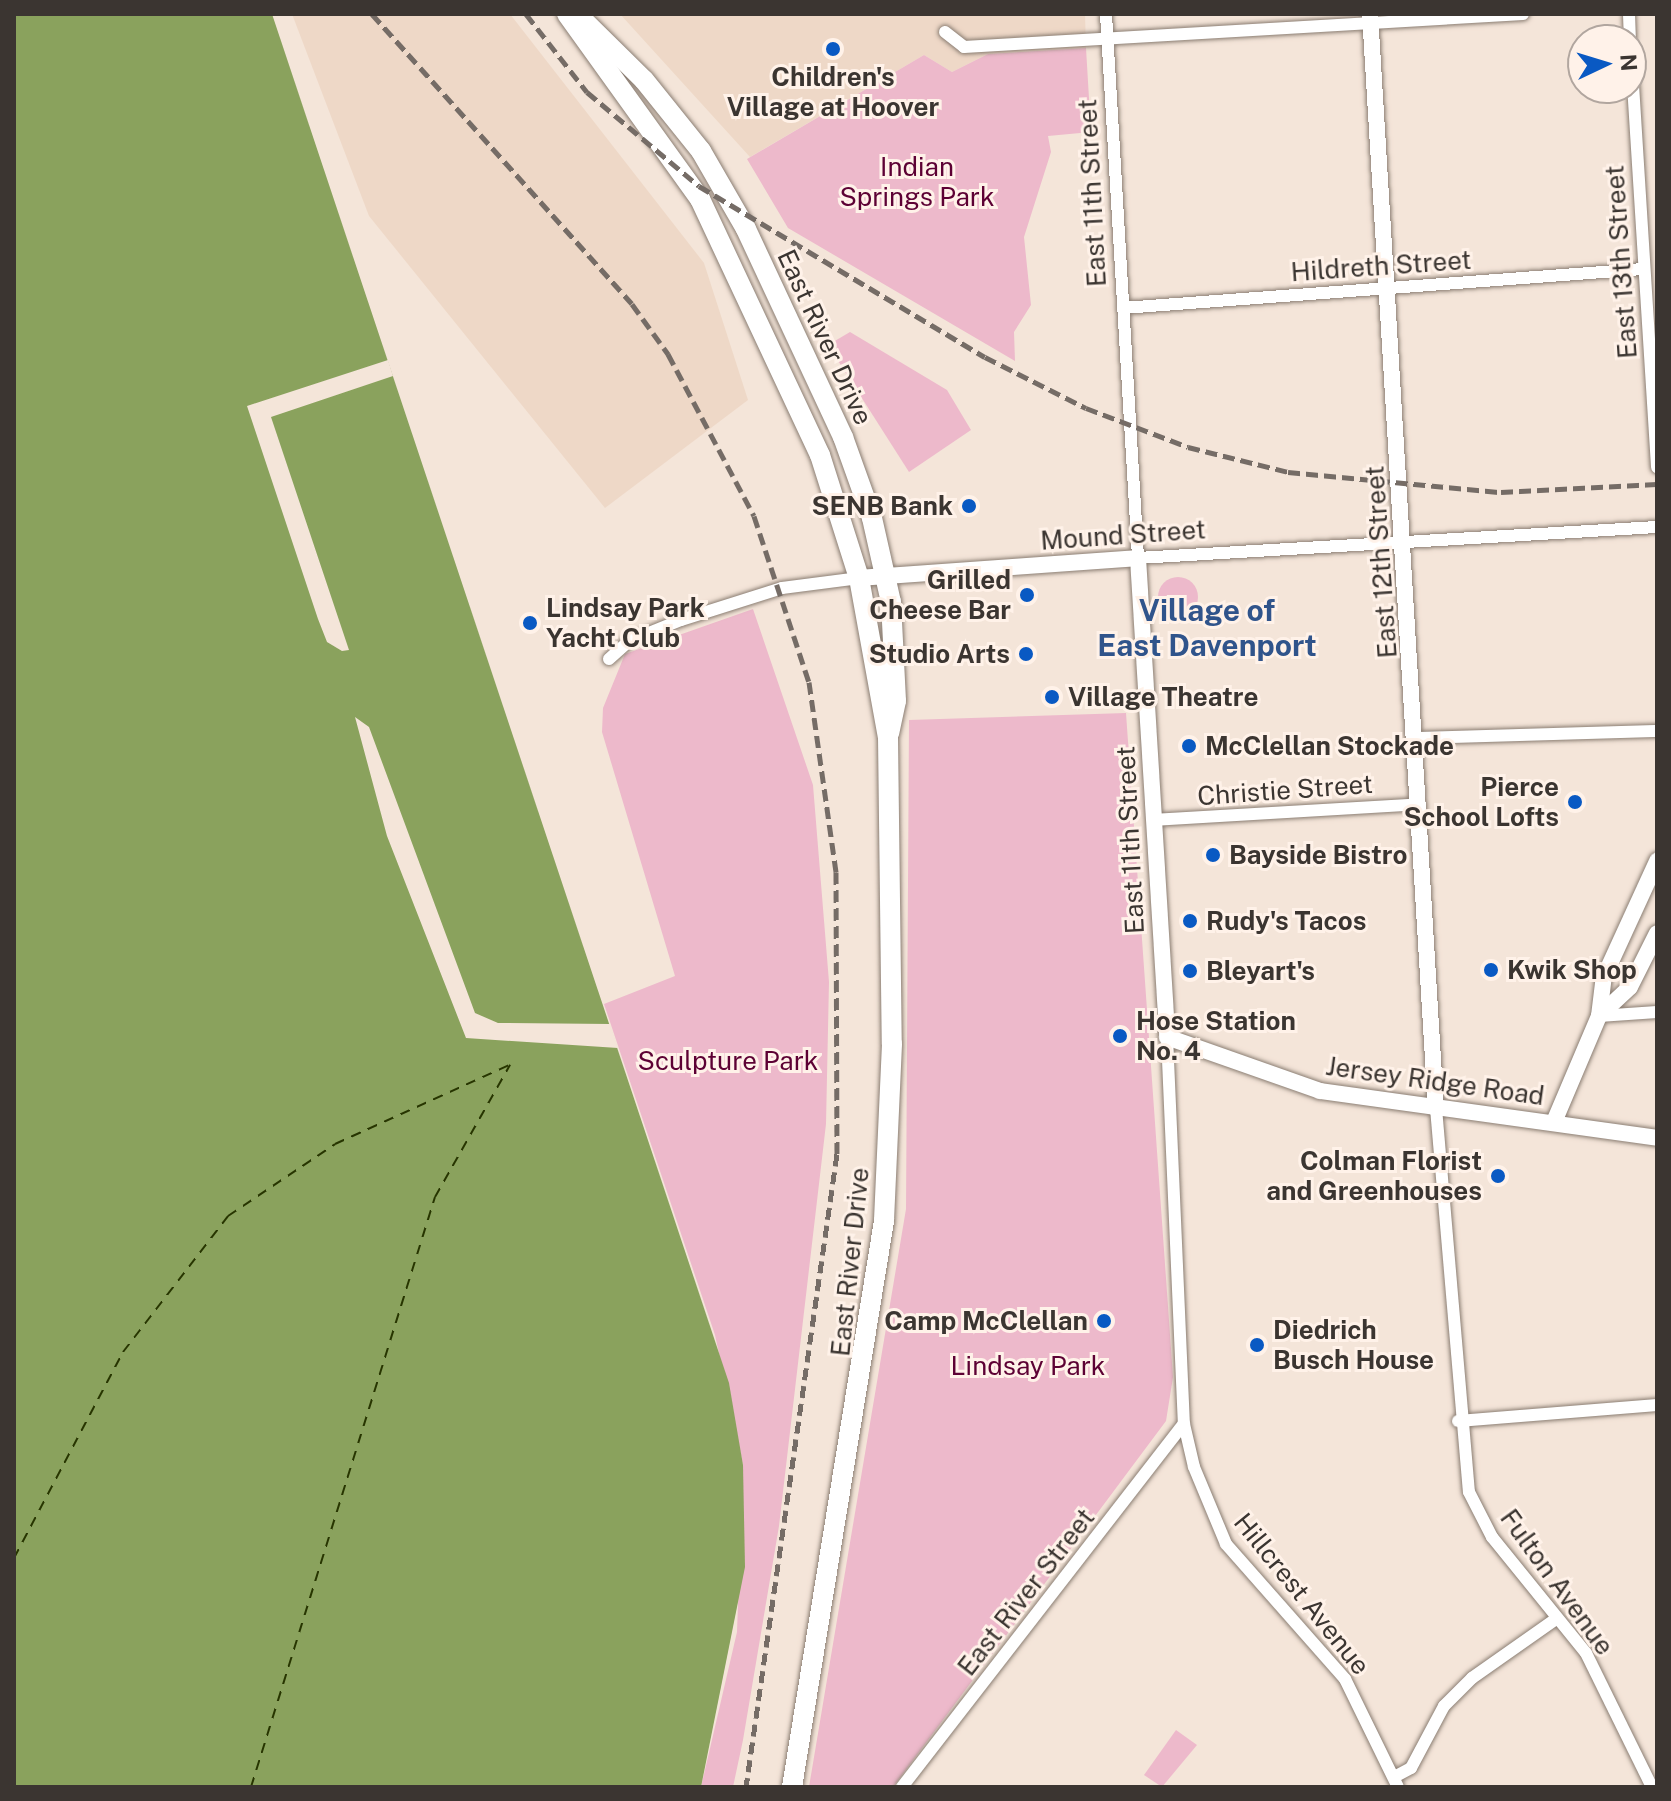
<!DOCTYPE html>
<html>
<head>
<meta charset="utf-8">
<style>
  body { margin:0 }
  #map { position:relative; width:1671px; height:1801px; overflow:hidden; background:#f4e5d9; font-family:"Public Sans",sans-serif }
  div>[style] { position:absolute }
  .built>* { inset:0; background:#eed8c7 }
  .green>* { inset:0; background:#edb9cb }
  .round { border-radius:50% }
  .water>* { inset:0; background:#8aa25d }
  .pier>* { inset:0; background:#f4e5d9 }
  .ferry>* { height:2px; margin-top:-1px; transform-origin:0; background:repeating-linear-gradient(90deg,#273500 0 10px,transparent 0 18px) }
  .roads { filter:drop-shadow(0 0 2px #8a7d72) drop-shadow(0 0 2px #8a7d72) }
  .minor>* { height:12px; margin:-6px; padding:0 6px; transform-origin:6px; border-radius:6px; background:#fff }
  .tertiary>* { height:16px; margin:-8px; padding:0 8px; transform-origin:8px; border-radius:8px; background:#fff }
  .primary>* { height:20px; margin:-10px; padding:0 10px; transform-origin:10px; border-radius:10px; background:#fff }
  .rail>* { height:5px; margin-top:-2.5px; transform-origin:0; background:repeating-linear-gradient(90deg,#756c66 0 12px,transparent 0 18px) }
  .dots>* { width:22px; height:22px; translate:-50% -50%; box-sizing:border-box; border:4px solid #fff2e9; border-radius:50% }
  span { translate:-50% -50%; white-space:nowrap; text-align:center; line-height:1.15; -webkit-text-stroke:6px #fff2e9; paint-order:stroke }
  .poi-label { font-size:26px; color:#3b3531; font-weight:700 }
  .right { translate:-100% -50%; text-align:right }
  .left { translate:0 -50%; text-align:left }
  .park-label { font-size:26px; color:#5d0134 }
  .street-label { font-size:26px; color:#3b3531 }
  .quarter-label { font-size:30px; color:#30548b; font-weight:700 }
  .frame { position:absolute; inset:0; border:16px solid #3b3531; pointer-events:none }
  .north { position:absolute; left:1567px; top:24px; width:80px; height:80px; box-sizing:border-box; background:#fff2e9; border:2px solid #b1a69f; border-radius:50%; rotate:86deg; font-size:22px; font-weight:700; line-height:32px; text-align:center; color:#3b3531 }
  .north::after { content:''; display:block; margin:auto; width:28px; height:36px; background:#0959c3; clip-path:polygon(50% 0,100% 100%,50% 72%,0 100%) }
</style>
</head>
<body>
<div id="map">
  <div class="built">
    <i style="clip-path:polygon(292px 14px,510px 14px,704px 263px,748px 400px,605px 508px,369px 216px)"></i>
    <i style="clip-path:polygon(620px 14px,1085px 14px,1086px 48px,988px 54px,952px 72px,924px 55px,750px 157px)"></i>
  </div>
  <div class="green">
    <i style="clip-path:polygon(1086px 48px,1091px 132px,1048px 136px,1051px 152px,1024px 237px,1031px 305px,1014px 332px,1015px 361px,788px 228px,747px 159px,924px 55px,952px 72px,988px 54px)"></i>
    <i style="clip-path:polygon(850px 332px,947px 390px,971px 430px,909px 472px,828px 345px)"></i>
    <i class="round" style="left:1158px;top:577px;width:40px;height:40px"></i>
    <i style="clip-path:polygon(753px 609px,813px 785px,829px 982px,826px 1124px,779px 1526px,743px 1740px,733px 1787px,701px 1787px,737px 1632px,743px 1465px,715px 1335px,604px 1004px,675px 976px,602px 732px,603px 708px,625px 654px)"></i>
    <i style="clip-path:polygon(1126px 713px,1173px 1377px,1166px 1421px,893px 1787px,809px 1787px,906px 1209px,909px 720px)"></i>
    <i style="clip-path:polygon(1176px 1730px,1197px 1745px,1162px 1787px,1144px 1775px)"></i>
  </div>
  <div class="water">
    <i style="clip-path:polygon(14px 14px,272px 14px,729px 1383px,743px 1465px,745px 1567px,701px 1787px,14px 1787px)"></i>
  </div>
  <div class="pier">
    <i style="clip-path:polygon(388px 360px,393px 376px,271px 417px,349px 650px,342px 651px,327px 642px,318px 619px,247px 406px)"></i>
    <i style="clip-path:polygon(355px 717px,369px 727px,475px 1013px,498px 1023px,610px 1024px,618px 1048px,466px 1038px,387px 836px)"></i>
  </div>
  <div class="ferry">
    <i style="left:14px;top:1558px;width:233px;rotate:-62.1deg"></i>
    <i style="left:123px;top:1352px;width:172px;rotate:-52.3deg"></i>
    <i style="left:228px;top:1216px;width:129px;rotate:-33.9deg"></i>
    <i style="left:335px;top:1144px;width:191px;rotate:-24.4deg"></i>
    <i style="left:251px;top:1787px;width:618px;rotate:-72.68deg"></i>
    <i style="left:435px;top:1197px;width:152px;rotate:-60.4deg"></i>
  </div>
  <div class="roads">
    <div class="minor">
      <i style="left:1106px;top:14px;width:545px;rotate:86.63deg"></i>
      <i style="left:1138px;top:558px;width:520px;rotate:-3.42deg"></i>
      <i style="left:1629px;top:14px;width:26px;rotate:88deg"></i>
      <i style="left:945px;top:32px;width:24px;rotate:38deg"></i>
      <i style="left:964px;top:47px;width:560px;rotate:-3.38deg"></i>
      <i style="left:1631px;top:53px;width:415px;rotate:86.4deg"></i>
      <i style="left:1123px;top:308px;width:521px;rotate:-4.29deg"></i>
      <i style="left:609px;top:659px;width:27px;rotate:-42deg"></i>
      <i style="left:629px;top:641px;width:56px;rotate:-22deg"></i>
      <i style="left:681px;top:620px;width:106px;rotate:-17.6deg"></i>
      <i style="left:782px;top:588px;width:78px;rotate:-7.4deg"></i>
      <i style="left:1416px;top:738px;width:241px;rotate:-1.7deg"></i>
      <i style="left:1154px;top:820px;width:266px;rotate:-3.4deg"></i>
      <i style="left:1599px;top:1016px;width:58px;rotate:-3.9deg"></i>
      <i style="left:1167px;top:1037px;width:387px;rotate:87.5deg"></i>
      <i style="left:1184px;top:1424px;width:44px;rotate:76.9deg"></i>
      <i style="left:1194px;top:1467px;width:83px;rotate:67.4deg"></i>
      <i style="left:1226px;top:1544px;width:180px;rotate:48.6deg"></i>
      <i style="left:1345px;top:1679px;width:120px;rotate:63.9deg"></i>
      <i style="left:1436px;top:1108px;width:385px;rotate:85.1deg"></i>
      <i style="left:1469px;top:1492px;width:51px;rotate:62.9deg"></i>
      <i style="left:1492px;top:1537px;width:149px;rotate:51deg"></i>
      <i style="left:1586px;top:1653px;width:149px;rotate:63.8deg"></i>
      <i style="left:1458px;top:1421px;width:200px;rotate:-4.6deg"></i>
      <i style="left:1396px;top:1776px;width:17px;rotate:-28deg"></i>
      <i style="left:1411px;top:1768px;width:70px;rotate:-62deg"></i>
      <i style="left:1444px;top:1706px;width:40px;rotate:-45deg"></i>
      <i style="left:1472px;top:1678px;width:103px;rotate:-35.1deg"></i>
      <i style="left:902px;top:1787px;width:460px;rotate:-52.2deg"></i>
    </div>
    <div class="tertiary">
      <i style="left:1370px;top:14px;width:1096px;rotate:86.55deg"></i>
      <i style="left:859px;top:578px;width:280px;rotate:-4.1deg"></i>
      <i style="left:1138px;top:558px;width:480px;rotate:86.5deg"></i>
      <i style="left:1167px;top:1037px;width:162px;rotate:19.4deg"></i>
      <i style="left:1320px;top:1091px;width:340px;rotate:7.9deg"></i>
      <i style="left:1599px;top:1016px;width:42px;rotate:-43.1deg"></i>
      <i style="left:1630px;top:987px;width:60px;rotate:-63.4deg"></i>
      <i style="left:1554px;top:1122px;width:115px;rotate:-67deg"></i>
      <i style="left:1599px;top:1016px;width:39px;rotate:-83deg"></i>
      <i style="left:1604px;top:977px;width:128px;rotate:-65.4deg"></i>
    </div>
    <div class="primary">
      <i style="left:567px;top:14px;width:228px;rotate:54.3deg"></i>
      <i style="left:700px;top:199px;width:283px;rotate:64.9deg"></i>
      <i style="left:820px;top:455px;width:129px;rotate:72.4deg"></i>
      <i style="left:859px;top:578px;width:162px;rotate:79.7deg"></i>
      <i style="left:888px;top:737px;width:307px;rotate:89.3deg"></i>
      <i style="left:892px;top:1044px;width:177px;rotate:92.6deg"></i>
      <i style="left:884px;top:1221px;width:573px;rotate:99.23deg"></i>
      <i style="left:577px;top:14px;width:94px;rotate:44.6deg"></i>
      <i style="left:644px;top:80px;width:91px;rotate:51.2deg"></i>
      <i style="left:701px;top:151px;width:90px;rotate:60deg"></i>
      <i style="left:746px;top:229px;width:230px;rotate:65deg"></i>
      <i style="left:843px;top:437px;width:86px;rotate:70.3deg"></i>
      <i style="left:872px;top:518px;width:86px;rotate:77.3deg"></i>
      <i style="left:891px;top:602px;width:99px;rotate:87.1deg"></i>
      <i style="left:896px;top:701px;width:33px;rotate:102deg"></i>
    </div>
  </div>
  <div class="rail">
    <i style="left:372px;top:14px;width:389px;rotate:48.1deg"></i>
    <i style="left:632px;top:304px;width:62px;rotate:54.2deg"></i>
    <i style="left:668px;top:354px;width:183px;rotate:62deg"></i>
    <i style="left:754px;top:516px;width:175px;rotate:71.7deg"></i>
    <i style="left:809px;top:682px;width:192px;rotate:81.9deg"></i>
    <i style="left:836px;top:872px;width:282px;rotate:89.8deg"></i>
    <i style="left:837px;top:1154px;width:640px;rotate:98.18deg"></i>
    <i style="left:526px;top:14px;width:99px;rotate:52deg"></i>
    <i style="left:587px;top:92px;width:146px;rotate:40deg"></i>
    <i style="left:699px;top:186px;width:333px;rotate:30.9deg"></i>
    <i style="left:985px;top:357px;width:113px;rotate:26.8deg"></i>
    <i style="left:1086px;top:408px;width:109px;rotate:20.9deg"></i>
    <i style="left:1188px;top:447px;width:103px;rotate:14deg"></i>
    <i style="left:1288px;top:472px;width:214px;rotate:5.4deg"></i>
    <i style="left:1501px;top:492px;width:156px;rotate:-2.9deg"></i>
  </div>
  <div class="dots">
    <i style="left:833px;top:49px;background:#0959c3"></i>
    <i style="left:969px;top:506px;background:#0959c3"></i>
    <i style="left:1027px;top:595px;background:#0959c3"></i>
    <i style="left:530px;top:623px;background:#0959c3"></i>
    <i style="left:1026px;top:654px;background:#0959c3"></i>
    <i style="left:1052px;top:697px;background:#0959c3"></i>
    <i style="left:1189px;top:746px;background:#0959c3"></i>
    <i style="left:1575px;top:802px;background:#0959c3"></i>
    <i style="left:1213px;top:855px;background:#0959c3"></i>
    <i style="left:1190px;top:921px;background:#0959c3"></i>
    <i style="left:1491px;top:970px;background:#0959c3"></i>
    <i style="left:1190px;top:971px;background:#0959c3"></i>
    <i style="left:1120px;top:1036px;background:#0959c3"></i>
    <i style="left:1498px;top:1176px;background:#0959c3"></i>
    <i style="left:1104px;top:1321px;background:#0959c3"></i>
    <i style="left:1257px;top:1345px;background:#0959c3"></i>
  </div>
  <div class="poi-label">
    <span style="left:833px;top:92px">Children's<br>Village at Hoover</span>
    <span class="right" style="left:953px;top:506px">SENB Bank</span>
    <span class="right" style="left:1011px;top:595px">Grilled<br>Cheese Bar</span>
    <span class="left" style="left:546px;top:623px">Lindsay Park<br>Yacht Club</span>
    <span class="right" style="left:1010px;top:654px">Studio Arts</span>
    <span class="left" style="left:1068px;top:697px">Village Theatre</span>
    <span class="left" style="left:1205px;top:746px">McClellan Stockade</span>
    <span class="right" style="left:1559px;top:802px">Pierce<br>School Lofts</span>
    <span class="left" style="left:1229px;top:855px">Bayside Bistro</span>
    <span class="left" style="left:1206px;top:921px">Rudy's Tacos</span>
    <span class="left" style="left:1507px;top:970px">Kwik Shop</span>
    <span class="left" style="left:1206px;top:971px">Bleyart's</span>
    <span class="left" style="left:1136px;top:1036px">Hose Station<br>No. 4</span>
    <span class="right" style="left:1482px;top:1176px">Colman Florist<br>and Greenhouses</span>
    <span class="right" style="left:1088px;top:1321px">Camp McClellan</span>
    <span class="left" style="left:1273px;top:1345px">Diedrich<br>Busch House</span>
  </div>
  <div class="park-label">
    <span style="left:917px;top:182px">Indian<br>Springs Park</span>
    <span style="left:728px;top:1061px">Sculpture Park</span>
    <span style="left:1028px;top:1366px">Lindsay Park</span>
  </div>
  <div class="street-label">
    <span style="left:1092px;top:193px;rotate:-93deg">East 11th Street</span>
    <span style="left:1621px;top:262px;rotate:-94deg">East 13th Street</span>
    <span style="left:1381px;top:266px;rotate:-4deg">Hildreth Street</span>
    <span style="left:825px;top:337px;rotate:65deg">East River Drive</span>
    <span style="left:1123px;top:535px;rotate:-4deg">Mound Street</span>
    <span style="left:1381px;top:562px;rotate:-94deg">East 12th Street</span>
    <span style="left:1285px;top:790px;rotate:-4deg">Christie Street</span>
    <span style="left:1130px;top:840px;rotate:-93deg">East 11th Street</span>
    <span style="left:1435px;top:1081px;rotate:8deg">Jersey Ridge Road</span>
    <span style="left:850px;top:1262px;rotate:-84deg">East River Drive</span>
    <span style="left:1557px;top:1582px;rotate:54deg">Fulton Avenue</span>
    <span style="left:1026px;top:1592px;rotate:-52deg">East River Street</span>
    <span style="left:1302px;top:1594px;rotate:51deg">Hillcrest Avenue</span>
  </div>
  <div class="quarter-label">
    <span style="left:1207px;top:627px">Village of<br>East Davenport</span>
  </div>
  <div class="frame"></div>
  <div class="north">N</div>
</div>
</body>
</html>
